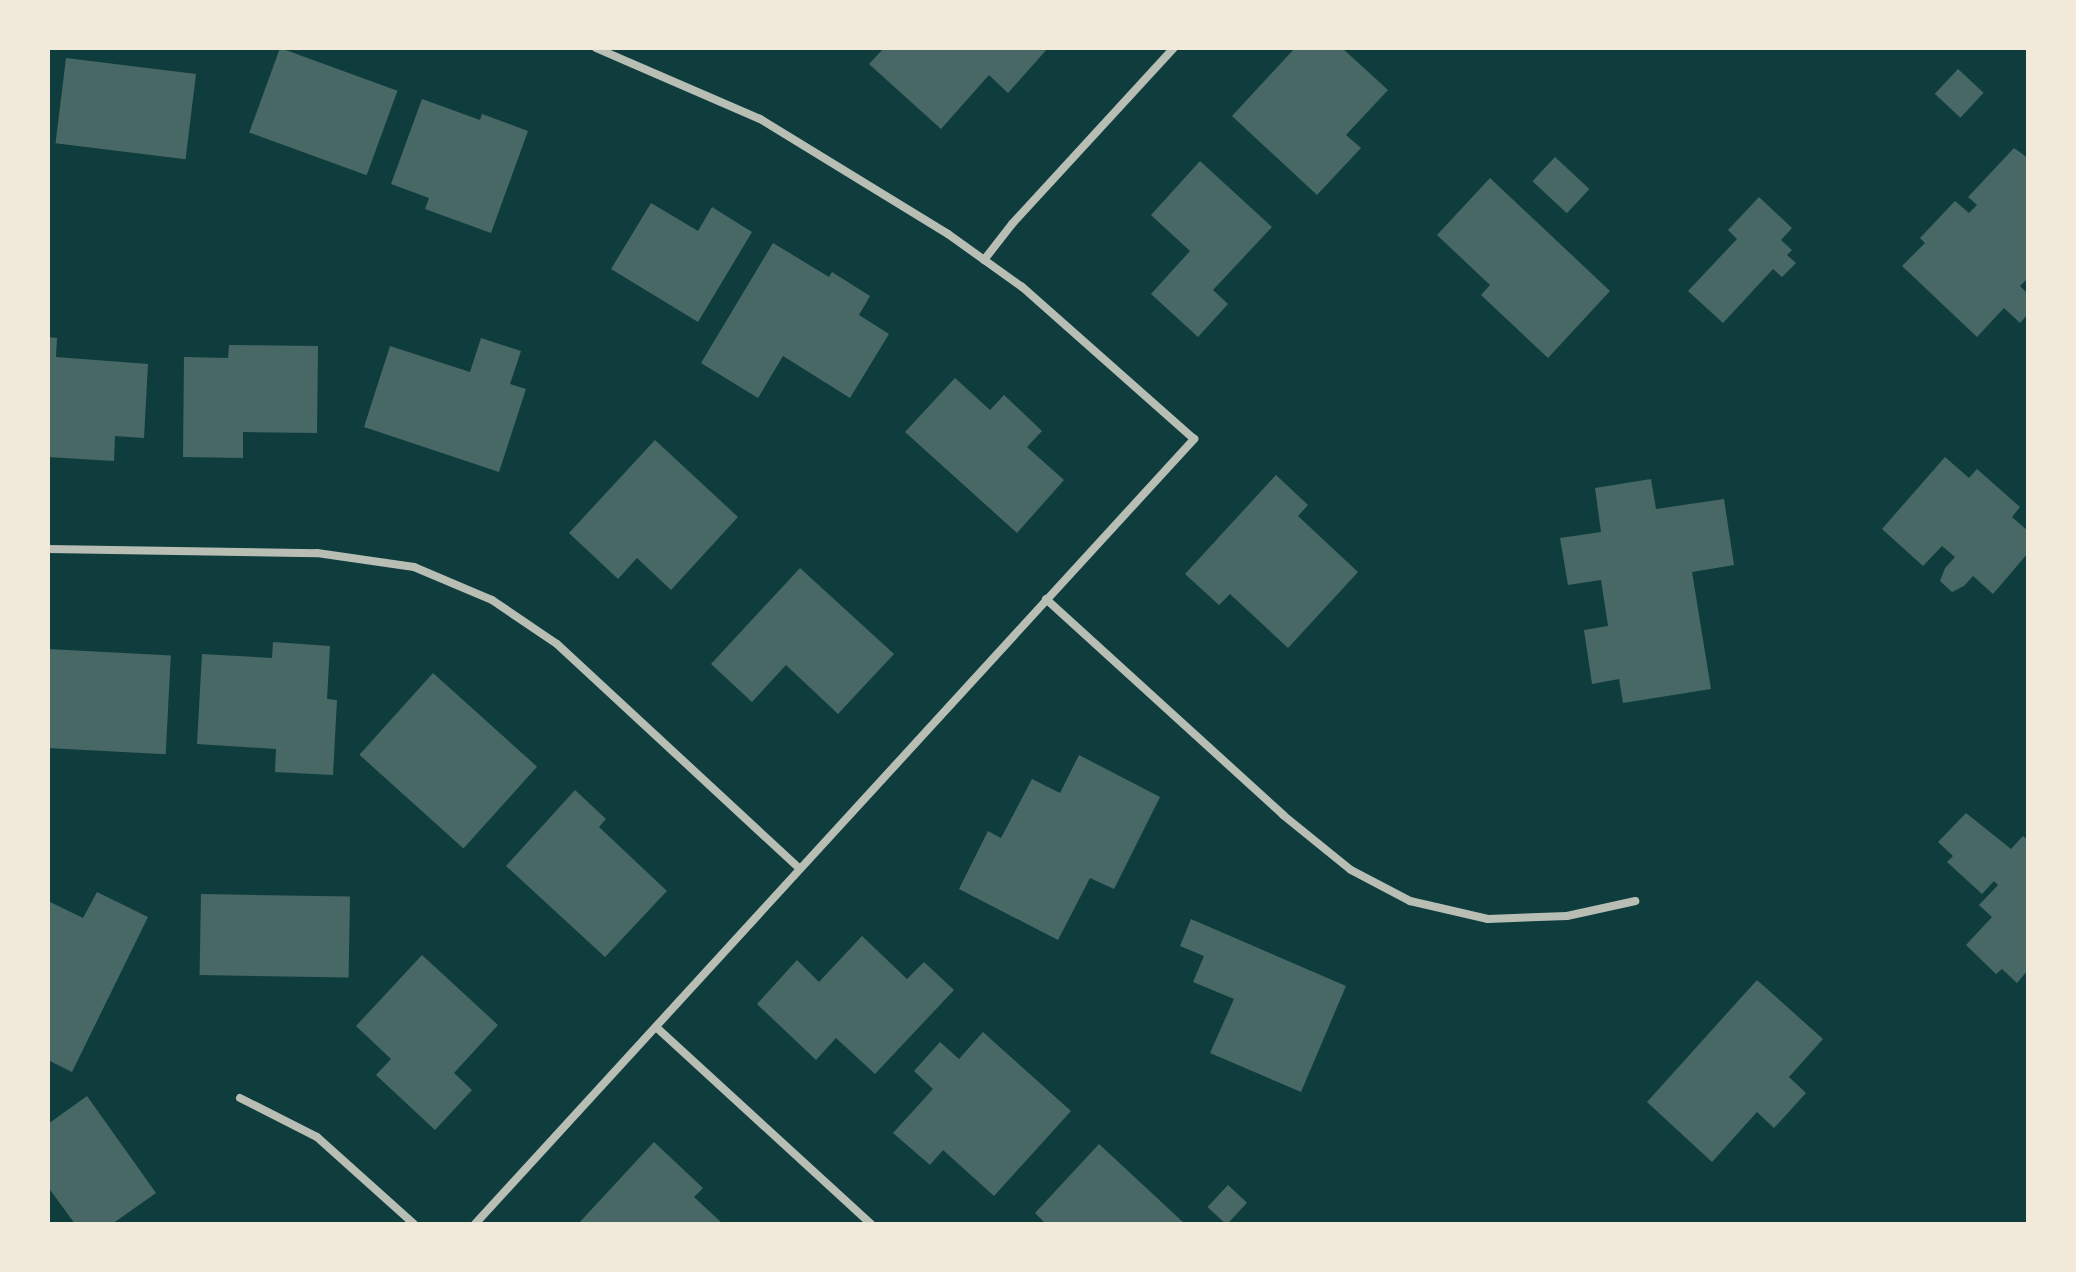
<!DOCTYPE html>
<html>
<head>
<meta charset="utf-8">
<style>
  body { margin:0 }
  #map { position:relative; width:2076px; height:1272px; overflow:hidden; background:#0f3d3e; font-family:"DejaVu Sans",sans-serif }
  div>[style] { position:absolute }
  .building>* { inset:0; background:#486865; transform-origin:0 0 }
  .minor>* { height:8px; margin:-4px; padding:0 4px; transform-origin:4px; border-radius:4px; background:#b8beb3 }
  span { translate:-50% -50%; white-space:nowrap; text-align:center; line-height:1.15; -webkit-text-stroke:6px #f1e9da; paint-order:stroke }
  .frame { position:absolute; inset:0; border:50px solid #f1e9da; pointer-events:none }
</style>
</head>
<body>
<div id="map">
  <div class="building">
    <i style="left:280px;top:48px;width:125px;height:90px;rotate:20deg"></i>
    <i style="clip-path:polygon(884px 48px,1048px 48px,1008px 93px,989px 75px,941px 129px,869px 64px)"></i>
    <i style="clip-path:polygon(1295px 48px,1342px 48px,1388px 90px,1346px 135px,1361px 148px,1317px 195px,1232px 116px)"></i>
    <i style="left:66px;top:58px;width:131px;height:86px;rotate:7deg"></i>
    <i style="left:1958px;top:69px;width:35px;height:34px;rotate:43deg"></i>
    <i style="clip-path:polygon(422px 99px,480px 120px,482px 114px,528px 131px,491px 233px,425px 209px,429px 198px,391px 184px)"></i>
    <i style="clip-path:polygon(2014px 148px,2028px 158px,2028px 278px,2020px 286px,2028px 294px,2028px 314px,2020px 323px,2004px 308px,1977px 337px,1902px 266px,1925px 243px,1920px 238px,1955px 201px,1969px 213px,1977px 205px,1968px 197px)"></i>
    <i style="left:1555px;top:157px;width:47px;height:33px;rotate:43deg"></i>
    <i style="clip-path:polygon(1200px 161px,1272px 227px,1213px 290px,1228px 304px,1198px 337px,1151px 294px,1190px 251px,1151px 215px)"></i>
    <i style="clip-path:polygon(1490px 178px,1610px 291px,1548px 358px,1481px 295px,1490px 285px,1437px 235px)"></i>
    <i style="clip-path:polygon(1759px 197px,1792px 228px,1781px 240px,1792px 250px,1787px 255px,1796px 263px,1782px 277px,1773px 269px,1723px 323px,1688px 291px,1737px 239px,1728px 230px)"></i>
    <i style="clip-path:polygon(651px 203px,698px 231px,712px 207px,752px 232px,698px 322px,611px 269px)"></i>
    <i style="clip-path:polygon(773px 243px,829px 277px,832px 272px,870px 296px,859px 315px,889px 334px,850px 398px,783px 356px,758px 398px,701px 363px)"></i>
    <i style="clip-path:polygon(48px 337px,57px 338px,56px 357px,148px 364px,144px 438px,115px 436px,114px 461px,48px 457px)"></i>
    <i style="clip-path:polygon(481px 338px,521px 351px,510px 384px,526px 389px,499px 472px,364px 427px,390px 346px,470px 372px)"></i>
    <i style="clip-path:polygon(229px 345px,318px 346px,317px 433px,243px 432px,243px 458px,183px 457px,184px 357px,228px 358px)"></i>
    <i style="clip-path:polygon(955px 378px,990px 410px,1004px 395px,1042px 431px,1027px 447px,1064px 480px,1017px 533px,905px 432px)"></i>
    <i style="clip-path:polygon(655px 440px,738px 517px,671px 590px,637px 558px,618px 579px,569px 533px)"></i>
    <i style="clip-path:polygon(1945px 457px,1969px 478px,1977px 469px,2020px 507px,2012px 517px,2028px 531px,2028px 553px,1993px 594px,1973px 576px,1964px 586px,1952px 592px,1940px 581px,1945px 568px,1955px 557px,1942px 546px,1923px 566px,1882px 529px)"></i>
    <i style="clip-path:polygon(1276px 475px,1308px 505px,1298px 516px,1358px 572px,1288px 648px,1230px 594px,1219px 605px,1185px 574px)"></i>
    <i style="clip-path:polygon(1651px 479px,1656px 509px,1724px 499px,1734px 565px,1692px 572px,1711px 689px,1623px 703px,1619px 679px,1592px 684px,1584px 630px,1608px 626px,1601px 580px,1568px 585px,1560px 538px,1601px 532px,1595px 488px)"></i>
    <i style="clip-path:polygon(800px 568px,894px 654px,838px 714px,786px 665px,752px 702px,711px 664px)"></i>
    <i style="clip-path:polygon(273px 642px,330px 646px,327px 699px,337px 700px,333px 775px,275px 772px,276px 749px,197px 744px,202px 654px,272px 658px)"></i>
    <i style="left:48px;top:649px;width:123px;height:99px;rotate:3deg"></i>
    <i style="left:433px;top:673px;width:140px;height:110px;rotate:42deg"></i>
    <i style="clip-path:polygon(1079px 755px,1160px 797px,1114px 889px,1090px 878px,1058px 940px,959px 889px,988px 831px,1001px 838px,1032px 779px,1060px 793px)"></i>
    <i style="clip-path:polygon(575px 790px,606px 819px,599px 827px,667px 891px,605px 957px,506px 866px)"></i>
    <i style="clip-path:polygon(1966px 813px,2011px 849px,2023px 836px,2028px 840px,2028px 970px,2017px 983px,2002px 969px,1996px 974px,1966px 945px,1992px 917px,1979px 905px,1998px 885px,1994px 881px,1982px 894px,1947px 862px,1953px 856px,1938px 842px)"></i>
    <i style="clip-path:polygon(97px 892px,148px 917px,72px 1072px,48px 1060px,48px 901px,83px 918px)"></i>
    <i style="left:201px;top:894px;width:149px;height:81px;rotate:1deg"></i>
    <i style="clip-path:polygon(1191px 919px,1346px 986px,1301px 1092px,1210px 1053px,1234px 999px,1193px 982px,1204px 956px,1180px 946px)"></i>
    <i style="clip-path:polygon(862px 936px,907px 979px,924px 962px,954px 990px,875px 1074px,836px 1038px,816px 1060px,757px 1004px,797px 960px,819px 982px)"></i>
    <i style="clip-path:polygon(422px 955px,498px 1025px,454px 1073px,472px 1090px,435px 1130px,376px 1075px,391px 1059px,356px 1026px)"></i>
    <i style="clip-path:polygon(1757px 980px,1823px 1039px,1789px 1077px,1806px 1093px,1774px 1128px,1757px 1112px,1712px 1162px,1647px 1102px)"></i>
    <i style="clip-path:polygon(983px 1032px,1071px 1111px,994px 1196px,943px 1150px,930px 1165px,893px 1133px,933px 1089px,914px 1071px,940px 1042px,959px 1059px)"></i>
    <i style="clip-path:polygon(87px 1096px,156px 1193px,112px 1224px,75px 1224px,48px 1187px,48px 1124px)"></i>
    <i style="clip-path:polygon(654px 1142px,703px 1188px,694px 1197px,723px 1224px,578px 1224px)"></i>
    <i style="clip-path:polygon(1099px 1144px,1185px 1224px,1046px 1224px,1035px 1213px)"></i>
    <i style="left:1228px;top:1185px;width:26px;height:30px;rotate:43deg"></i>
  </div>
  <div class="minor">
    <i style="left:984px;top:260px;width:46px;rotate:-52.1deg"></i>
    <i style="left:1012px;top:224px;width:239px;rotate:-47.4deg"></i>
    <i style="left:48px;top:549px;width:269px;rotate:0.9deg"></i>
    <i style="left:317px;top:553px;width:98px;rotate:8.2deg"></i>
    <i style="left:414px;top:567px;width:85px;rotate:22.9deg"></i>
    <i style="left:492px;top:600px;width:78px;rotate:34.1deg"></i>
    <i style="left:557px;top:644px;width:331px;rotate:42.8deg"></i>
    <i style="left:1046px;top:599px;width:321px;rotate:42.3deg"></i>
    <i style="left:1283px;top:815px;width:87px;rotate:39deg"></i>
    <i style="left:1351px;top:870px;width:67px;rotate:27.7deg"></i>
    <i style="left:1410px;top:901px;width:80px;rotate:13deg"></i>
    <i style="left:1488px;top:919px;width:79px;rotate:-2.2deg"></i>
    <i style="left:1567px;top:916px;width:70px;rotate:-12.4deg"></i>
    <i style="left:656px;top:1027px;width:292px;rotate:42.5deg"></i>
    <i style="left:240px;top:1098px;width:86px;rotate:26.9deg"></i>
    <i style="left:317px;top:1137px;width:130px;rotate:41.9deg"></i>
    <i style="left:475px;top:1224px;width:1065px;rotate:-47.51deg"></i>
    <i style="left:1194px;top:439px;width:230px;rotate:-138.5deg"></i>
    <i style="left:1022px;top:287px;width:91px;rotate:-144.4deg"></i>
    <i style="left:948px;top:234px;width:220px;rotate:-148.5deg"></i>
    <i style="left:760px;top:119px;width:179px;rotate:-156.6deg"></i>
  </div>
  <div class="frame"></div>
</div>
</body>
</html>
